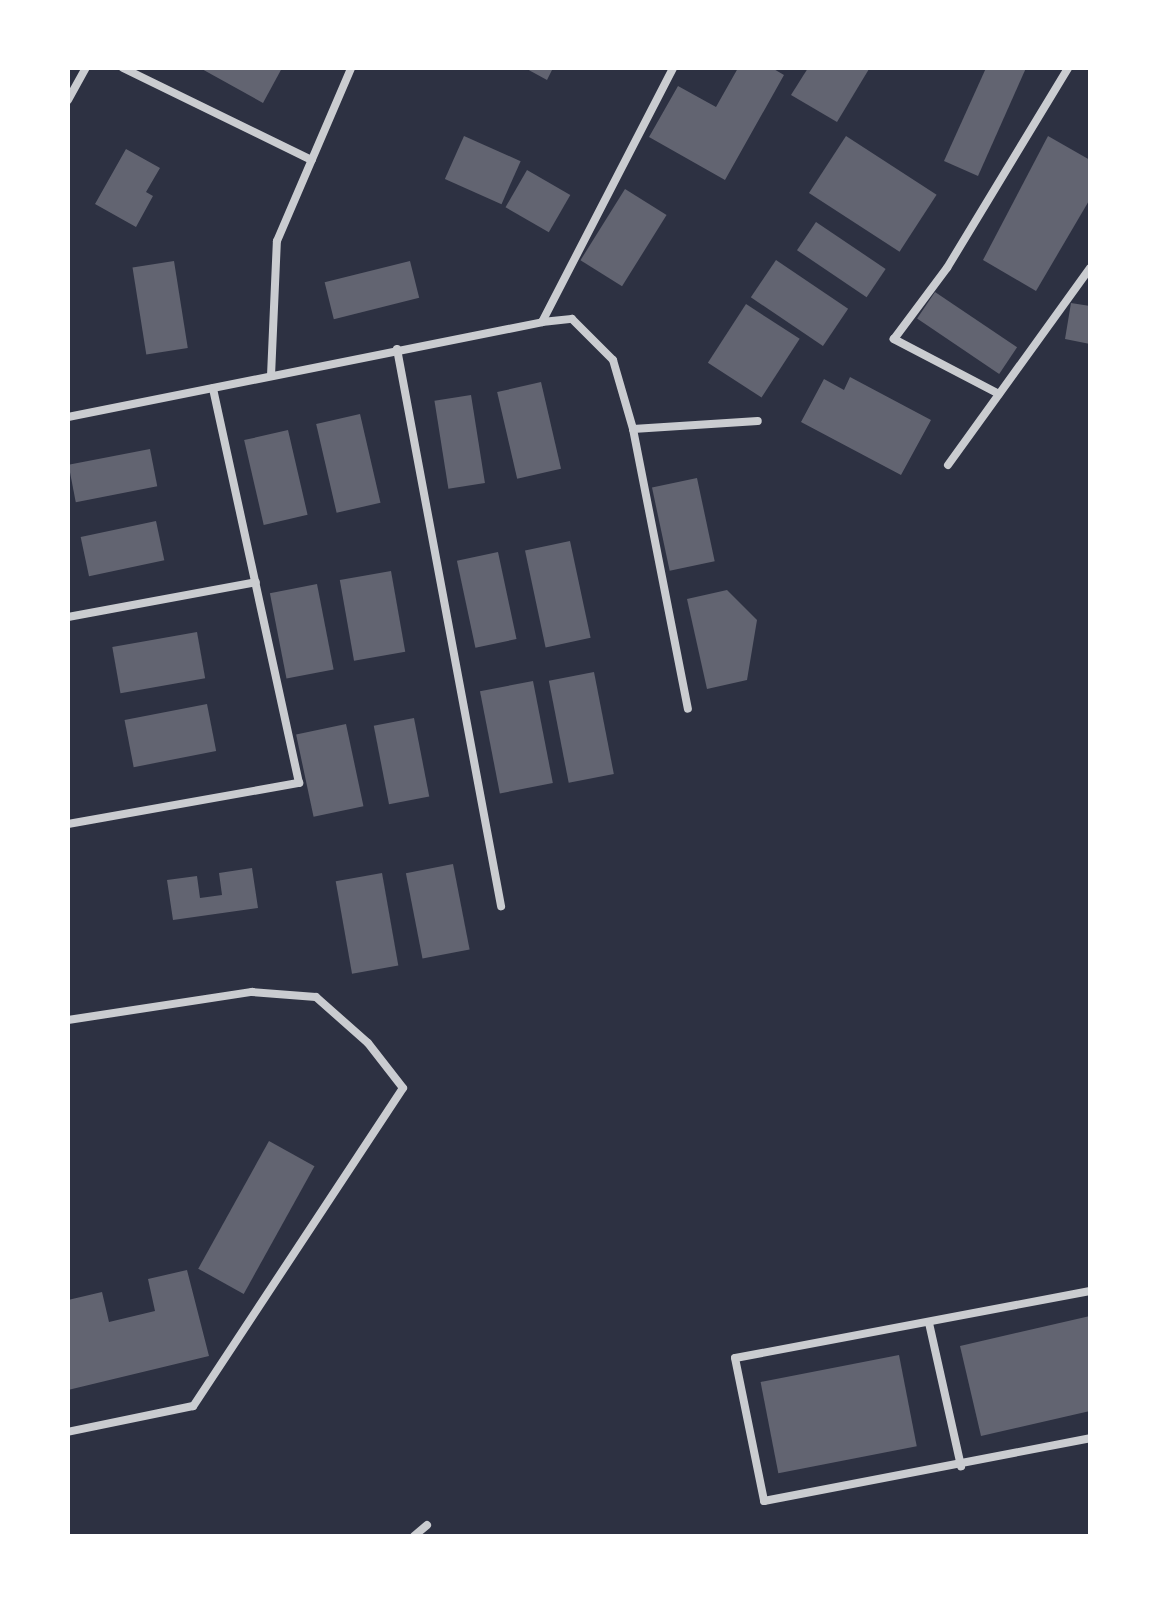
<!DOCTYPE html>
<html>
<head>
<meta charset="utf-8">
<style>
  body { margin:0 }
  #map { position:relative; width:1158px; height:1604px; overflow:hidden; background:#2d3142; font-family:"IBM Plex Sans",sans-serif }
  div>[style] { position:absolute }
  .building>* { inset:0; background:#626471; transform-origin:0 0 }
  .minor>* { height:8px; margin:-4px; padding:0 4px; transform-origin:4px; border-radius:4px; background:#caccd0 }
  span { translate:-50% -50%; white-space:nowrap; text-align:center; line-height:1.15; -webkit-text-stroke:8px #fff; paint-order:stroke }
  .frame { position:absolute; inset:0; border:70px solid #fff; pointer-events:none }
</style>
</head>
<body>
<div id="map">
  <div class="building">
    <i style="clip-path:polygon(200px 68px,282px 68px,263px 103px)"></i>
    <i style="clip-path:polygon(525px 68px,553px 68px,547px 80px)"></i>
    <i style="clip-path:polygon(738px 68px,772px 68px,784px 75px,725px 180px,649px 137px,678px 86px,716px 107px)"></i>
    <i style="clip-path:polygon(808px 68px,869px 69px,837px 122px,791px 95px)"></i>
    <i style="clip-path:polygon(986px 68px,1026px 68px,978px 176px,944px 161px)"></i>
    <i style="left:464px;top:136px;width:62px;height:47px;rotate:24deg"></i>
    <i style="left:846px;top:136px;width:108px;height:68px;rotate:33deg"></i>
    <i style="clip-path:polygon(1048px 136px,1090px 160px,1090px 199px,1036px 291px,983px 260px)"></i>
    <i style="clip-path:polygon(126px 149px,160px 168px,146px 192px,153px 196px,136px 227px,95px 204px)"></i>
    <i style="left:527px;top:170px;width:50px;height:43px;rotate:30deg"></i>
    <i style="left:625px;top:189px;width:49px;height:84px;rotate:32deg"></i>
    <i style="left:816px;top:222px;width:84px;height:34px;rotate:34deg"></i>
    <i style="left:776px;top:260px;width:87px;height:45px;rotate:34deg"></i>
    <i style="left:174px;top:261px;width:88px;height:42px;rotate:81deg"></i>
    <i style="left:410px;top:261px;width:38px;height:88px;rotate:76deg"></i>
    <i style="left:935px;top:292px;width:99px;height:32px;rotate:34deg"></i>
    <i style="clip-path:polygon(1071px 303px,1090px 306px,1090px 344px,1065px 339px)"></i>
    <i style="left:746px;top:304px;width:64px;height:70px;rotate:33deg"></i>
    <i style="clip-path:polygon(850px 377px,931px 420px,901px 475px,801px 422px,824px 379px,844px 390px)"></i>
    <i style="left:541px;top:382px;width:89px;height:45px;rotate:77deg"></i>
    <i style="left:471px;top:395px;width:89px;height:37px;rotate:81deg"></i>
    <i style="left:360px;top:414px;width:91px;height:45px;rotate:77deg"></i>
    <i style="left:288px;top:430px;width:87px;height:45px;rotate:77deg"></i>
    <i style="left:150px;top:449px;width:38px;height:83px;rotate:79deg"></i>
    <i style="left:697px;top:478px;width:85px;height:46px;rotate:78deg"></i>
    <i style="left:156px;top:521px;width:40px;height:77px;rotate:78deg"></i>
    <i style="left:570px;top:541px;width:99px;height:46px;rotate:78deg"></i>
    <i style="left:498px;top:552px;width:89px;height:42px;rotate:78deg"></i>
    <i style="left:391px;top:571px;width:82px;height:52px;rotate:80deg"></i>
    <i style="left:317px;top:584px;width:87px;height:48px;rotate:79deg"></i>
    <i style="clip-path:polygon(727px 590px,757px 620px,747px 680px,707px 689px,687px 599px)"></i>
    <i style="left:197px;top:632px;width:47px;height:86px;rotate:80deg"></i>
    <i style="left:594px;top:672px;width:104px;height:46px;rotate:79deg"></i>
    <i style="left:533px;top:681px;width:104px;height:54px;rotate:79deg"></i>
    <i style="left:207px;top:704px;width:48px;height:84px;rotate:79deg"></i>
    <i style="left:414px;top:718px;width:80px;height:41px;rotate:79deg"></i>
    <i style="left:346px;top:724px;width:84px;height:51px;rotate:78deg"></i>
    <i style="left:453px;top:864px;width:87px;height:48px;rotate:79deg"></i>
    <i style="clip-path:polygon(252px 868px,258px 908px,173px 920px,167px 880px,197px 876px,200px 898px,222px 895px,219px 873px)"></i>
    <i style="left:382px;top:873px;width:94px;height:47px;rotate:80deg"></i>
    <i style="left:269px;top:1141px;width:52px;height:146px;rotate:29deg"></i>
    <i style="clip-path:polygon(187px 1270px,209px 1356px,68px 1390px,68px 1300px,102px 1292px,109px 1322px,155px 1311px,148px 1279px)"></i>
    <i style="clip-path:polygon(1090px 1316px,1090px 1411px,981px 1436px,960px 1346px)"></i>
    <i style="left:899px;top:1355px;width:93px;height:141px;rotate:79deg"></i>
  </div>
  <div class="minor">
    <i style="left:123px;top:68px;width:210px;rotate:26deg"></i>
    <i style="left:68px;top:100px;width:37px;rotate:-61deg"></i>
    <i style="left:542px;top:322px;width:30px;rotate:-6deg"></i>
    <i style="left:572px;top:319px;width:58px;rotate:45deg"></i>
    <i style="left:613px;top:360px;width:72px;rotate:73.8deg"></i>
    <i style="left:633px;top:429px;width:125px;rotate:-3.7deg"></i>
    <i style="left:397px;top:349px;width:567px;rotate:79.42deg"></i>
    <i style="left:271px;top:376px;width:135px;rotate:-87.5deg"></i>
    <i style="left:277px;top:241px;width:188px;rotate:-66.8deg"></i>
    <i style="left:999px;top:394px;width:119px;rotate:-152.4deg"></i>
    <i style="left:894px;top:339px;width:89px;rotate:-53.3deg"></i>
    <i style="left:947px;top:268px;width:234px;rotate:-58.8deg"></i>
    <i style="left:68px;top:417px;width:483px;rotate:-11.3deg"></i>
    <i style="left:542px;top:322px;width:286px;rotate:-62.7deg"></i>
    <i style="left:633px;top:429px;width:285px;rotate:78.9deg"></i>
    <i style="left:948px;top:465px;width:243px;rotate:-54.2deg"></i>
    <i style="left:68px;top:617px;width:191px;rotate:-10.5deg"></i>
    <i style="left:68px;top:824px;width:235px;rotate:-10.1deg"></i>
    <i style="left:299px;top:783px;width:404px;rotate:-102.3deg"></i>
    <i style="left:68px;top:1020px;width:186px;rotate:-8.7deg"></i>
    <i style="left:252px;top:992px;width:64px;rotate:4.5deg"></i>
    <i style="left:316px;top:997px;width:69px;rotate:41.5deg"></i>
    <i style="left:368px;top:1043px;width:57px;rotate:52.1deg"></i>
    <i style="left:403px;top:1088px;width:381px;rotate:123.4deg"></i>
    <i style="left:193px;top:1406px;width:128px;rotate:168.3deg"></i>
    <i style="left:1090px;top:1291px;width:361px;rotate:169.3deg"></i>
    <i style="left:735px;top:1358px;width:146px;rotate:78.5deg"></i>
    <i style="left:764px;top:1501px;width:332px;rotate:-10.9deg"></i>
    <i style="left:929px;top:1323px;width:147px;rotate:77.4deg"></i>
    <i style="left:414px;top:1536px;width:17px;rotate:-40deg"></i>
  </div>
  <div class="frame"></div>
</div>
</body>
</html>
